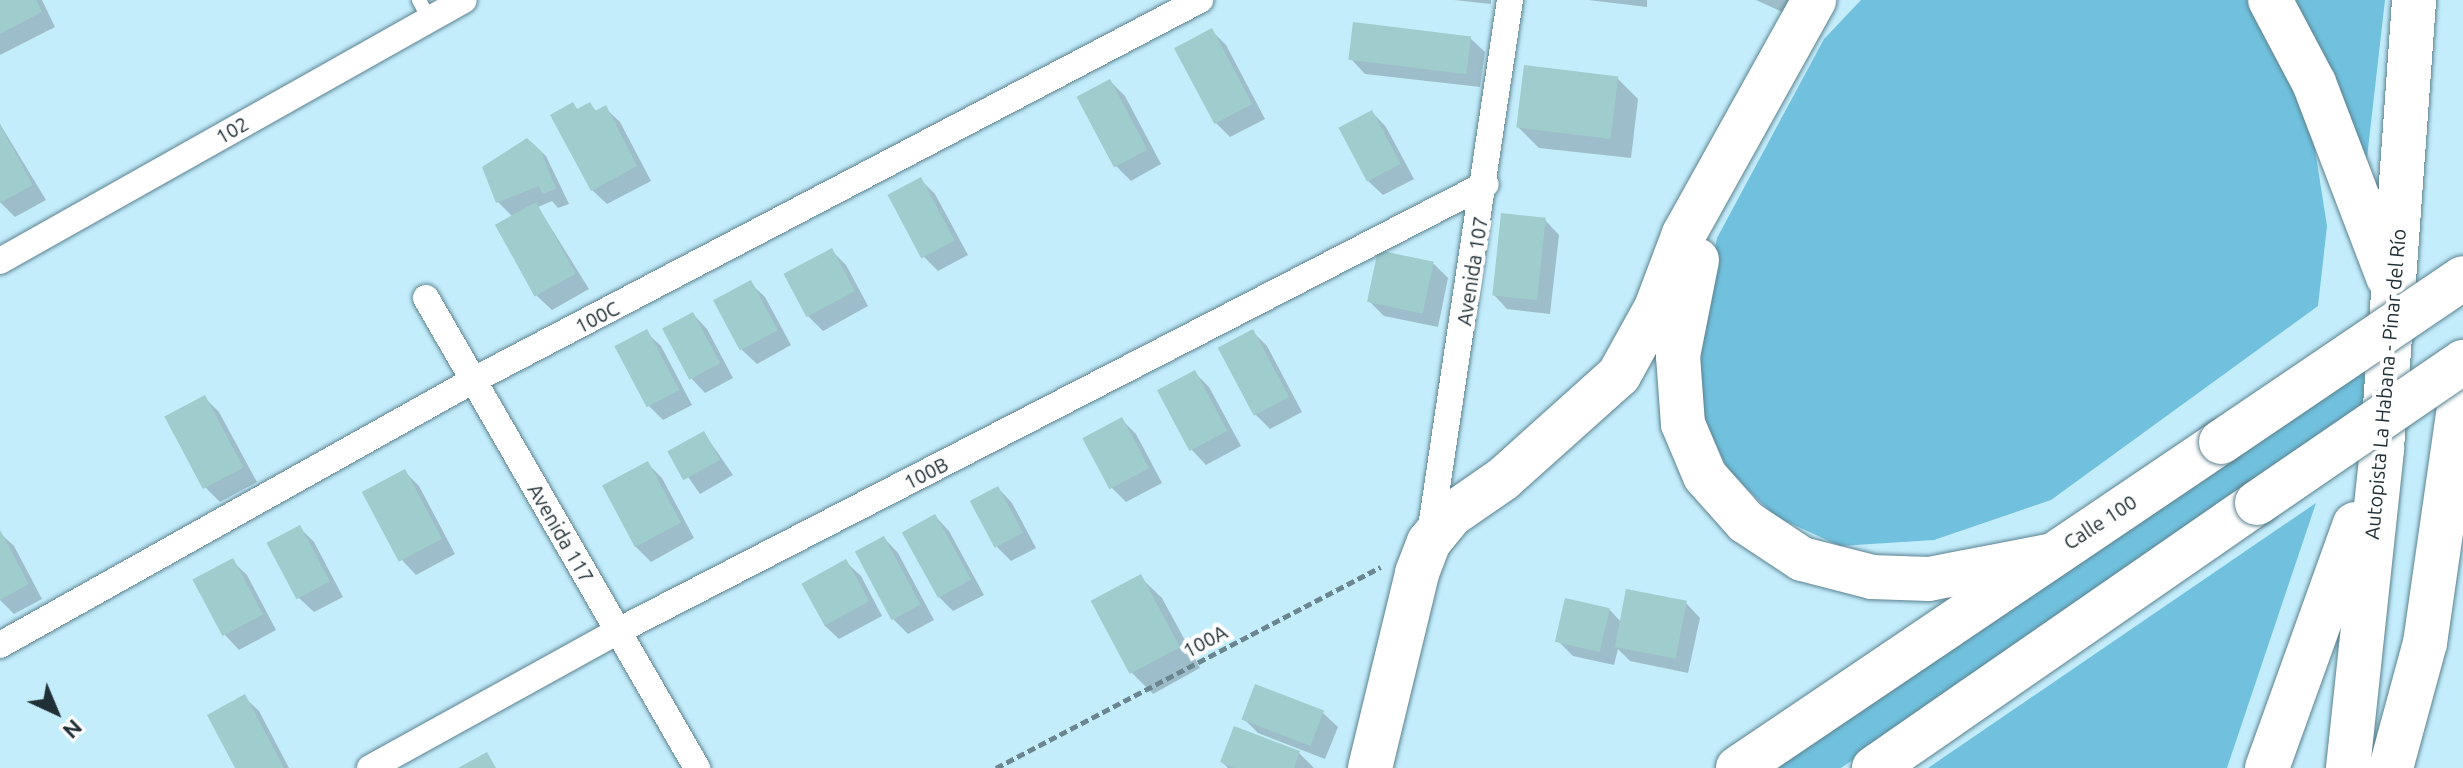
<!DOCTYPE html>
<html>
<head>
<meta charset="utf-8">
<style>
  body { margin:0 }
  #map { position:relative; width:2463px; height:768px; overflow:hidden; background:#c4edfc; font-family:Ubuntu,sans-serif }
  div>[style] { position:absolute }
  .green>* { inset:0; background:#71c1de }
  .shadow>* { inset:0; background:#0003 }
  .building>* { inset:0; background:#9fcccd; transform-origin:0 0 }
  .path>* { height:5px; margin-top:-2.5px; transform-origin:0; background:repeating-linear-gradient(90deg,#6b8690 0 8px,transparent 0 12px) }
  .roads { filter:drop-shadow(0 0 2px #5c8290) drop-shadow(0 0 2px #5c8290) }
  .lane>* { height:14px; margin:-7px; padding:0 7px; transform-origin:7px; border-radius:7px; background:#fff }
  .street>* { height:26px; margin:-13px; padding:0 13px; transform-origin:13px; border-radius:13px; background:#fff }
  .highway>* { height:44px; margin:-22px; padding:0 22px; transform-origin:22px; border-radius:22px; background:#fff }
  .bridges { filter:drop-shadow(0 0 2px #5c8290) drop-shadow(0 0 2px #5c8290) }
  .highway-bridge>* { height:44px; margin:-22px; padding:0 22px; transform-origin:22px; border-radius:22px; background:#fff }
  span { translate:-50% -50%; white-space:nowrap; text-align:center; line-height:1.15; -webkit-text-stroke:8px #fff; paint-order:stroke }
  .street-label { font-size:20px; color:#203036 }
  .north { position:absolute; left:16px; top:672px; width:80px; height:80px; -webkit-text-stroke:6px #fff; paint-order:stroke; rotate:136deg; font-size:22px; font-weight:700; line-height:32px; text-align:center; color:#203036 }
  .north::after { content:''; display:block; margin:auto; width:28px; height:36px; background:#203036; clip-path:polygon(50% 0,100% 100%,50% 72%,0 100%) }
</style>
</head>
<body>
<div id="map">
  <div class="green">
    <i style="clip-path:polygon(1861px 0,2257px 0,2313px 137px,2327px 226px,2318px 306px,2051px 500px,1934px 540px,1840px 546px,1775px 516px,1728px 470px,1701px 414px,1701px 320px,1717px 238px,1824px 39px)"></i>
    <i style="clip-path:polygon(2291px 0,2385px 0,2364px 184px)"></i>
    <i style="clip-path:polygon(2364px 369px,2363px 407px,1841px 768px,1769px 768px)"></i>
    <i style="clip-path:polygon(2316px 503px,2227px 768px,1928px 768px)"></i>
  </div>
  <div class="shadow">
    <i style="clip-path:polygon(0 0,42px 0,55px 27px,0 55px)"></i>
    <i style="clip-path:polygon(1454px 0,1491px 0,1491px 4px)"></i>
    <i style="clip-path:polygon(1588px 0,1647px 0,1647px 7px)"></i>
    <i style="clip-path:polygon(1756px 0,1809px 0,1800px 20px)"></i>
    <i style="clip-path:polygon(1211px 30px,1226px 45px,1265px 119px,1230px 137px,1216px 123px)"></i>
    <i style="clip-path:polygon(1470px 38px,1485px 52px,1480px 87px,1365px 74px,1351px 59px)"></i>
    <i style="clip-path:polygon(1617px 78px,1638px 99px,1631px 158px,1539px 148px,1518px 127px)"></i>
    <i style="clip-path:polygon(1110px 81px,1125px 96px,1161px 164px,1131px 181px,1116px 166px,1080px 98px)"></i>
    <i style="clip-path:polygon(590px 104px,597px 112px,605px 108px,620px 122px,651px 181px,607px 204px,592px 190px,573px 105px,578px 110px)"></i>
    <i style="clip-path:polygon(1372px 112px,1386px 127px,1414px 179px,1383px 195px,1368px 181px)"></i>
    <i style="clip-path:polygon(0 124px,46px 200px,15px 217px,0 202px)"></i>
    <i style="clip-path:polygon(531px 142px,546px 156px,569px 204px,558px 208px,552px 201px,538px 207px,589px 289px,552px 310px,537px 296px,498px 226px,513px 217px,498px 202px,484px 168px)"></i>
    <i style="clip-path:polygon(920px 179px,935px 194px,968px 255px,938px 271px,924px 257px)"></i>
    <i style="clip-path:polygon(1545px 220px,1559px 235px,1550px 314px,1507px 309px,1493px 294px)"></i>
    <i style="clip-path:polygon(831px 250px,846px 265px,868px 306px,823px 331px,808px 316px)"></i>
    <i style="clip-path:polygon(1434px 264px,1448px 278px,1438px 327px,1384px 316px,1369px 301px)"></i>
    <i style="clip-path:polygon(750px 283px,765px 297px,791px 345px,757px 364px,742px 350px)"></i>
    <i style="clip-path:polygon(693px 314px,707px 329px,733px 378px,705px 393px,691px 378px)"></i>
    <i style="clip-path:polygon(646px 332px,661px 346px,692px 405px,663px 420px,649px 406px)"></i>
    <i style="clip-path:polygon(1253px 332px,1267px 346px,1302px 412px,1270px 429px,1256px 415px)"></i>
    <i style="clip-path:polygon(1195px 373px,1209px 387px,1241px 446px,1206px 465px,1192px 450px)"></i>
    <i style="clip-path:polygon(205px 398px,219px 412px,257px 482px,220px 502px,205px 487px)"></i>
    <i style="clip-path:polygon(1122px 420px,1136px 434px,1162px 483px,1126px 502px,1112px 488px)"></i>
    <i style="clip-path:polygon(704px 433px,733px 475px,700px 494px,670px 451px)"></i>
    <i style="clip-path:polygon(648px 464px,662px 478px,694px 538px,651px 562px,636px 547px)"></i>
    <i style="clip-path:polygon(404px 471px,419px 486px,455px 554px,416px 575px,402px 560px)"></i>
    <i style="clip-path:polygon(998px 488px,1012px 503px,1036px 548px,1011px 561px,997px 547px)"></i>
    <i style="clip-path:polygon(935px 516px,949px 531px,984px 595px,953px 611px,939px 597px)"></i>
    <i style="clip-path:polygon(300px 528px,314px 542px,343px 597px,314px 612px,299px 598px)"></i>
    <i style="clip-path:polygon(0 533px,14px 546px,42px 599px,14px 614px,0 600px)"></i>
    <i style="clip-path:polygon(884px 538px,898px 553px,934px 620px,908px 634px,894px 620px)"></i>
    <i style="clip-path:polygon(232px 561px,247px 575px,276px 630px,239px 650px,225px 635px)"></i>
    <i style="clip-path:polygon(846px 562px,861px 576px,882px 616px,839px 639px,824px 625px)"></i>
    <i style="clip-path:polygon(1140px 577px,1162px 598px,1200px 668px,1153px 694px,1132px 673px)"></i>
    <i style="clip-path:polygon(1686px 603px,1700px 618px,1688px 673px,1630px 661px,1618px 649px,1614px 665px,1573px 656px,1558px 641px,1609px 609px,1621px 622px)"></i>
    <i style="clip-path:polygon(244px 697px,259px 711px,289px 768px,238px 768px)"></i>
    <i style="clip-path:polygon(1323px 713px,1338px 727px,1325px 759px,1258px 733px,1243px 718px)"></i>
    <i style="clip-path:polygon(1299px 753px,1314px 768px,1228px 768px,1222px 762px)"></i>
  </div>
  <div class="building">
    <i style="clip-path:polygon(0 0,36px 0,42px 12px,0 34px)"></i>
    <i style="left:1353px;top:22px;width:119px;height:38px;rotate:7deg"></i>
    <i style="left:1212px;top:28px;width:86px;height:43px;rotate:62deg"></i>
    <i style="left:1524px;top:65px;width:95px;height:63px;rotate:7deg"></i>
    <i style="left:1110px;top:79px;width:80px;height:38px;rotate:62deg"></i>
    <i style="clip-path:polygon(573px 102px,577px 109px,590px 102px,595px 111px,606px 105px,637px 166px,591px 191px,550px 115px)"></i>
    <i style="left:1372px;top:110px;width:61px;height:38px;rotate:62deg"></i>
    <i style="clip-path:polygon(0 125px,33px 185px,0 203px)"></i>
    <i style="clip-path:polygon(527px 138px,541px 151px,556px 189px,542px 194px,539px 186px,496px 203px,482px 167px)"></i>
    <i style="left:921px;top:177px;width:72px;height:38px;rotate:62deg"></i>
    <i style="left:536px;top:202px;width:82px;height:47px;rotate:61deg"></i>
    <i style="left:1501px;top:213px;width:45px;height:83px;rotate:6deg"></i>
    <i style="left:832px;top:248px;width:49px;height:55px;rotate:62deg"></i>
    <i style="left:1378px;top:250px;width:57px;height:53px;rotate:12deg"></i>
    <i style="left:751px;top:280px;width:57px;height:43px;rotate:62deg"></i>
    <i style="left:693px;top:312px;width:58px;height:35px;rotate:62deg"></i>
    <i style="left:647px;top:329px;width:69px;height:37px;rotate:62deg"></i>
    <i style="left:1253px;top:329px;width:77px;height:40px;rotate:62deg"></i>
    <i style="left:1195px;top:370px;width:69px;height:43px;rotate:62deg"></i>
    <i style="left:205px;top:395px;width:82px;height:46px;rotate:62deg"></i>
    <i style="left:1122px;top:417px;width:58px;height:45px;rotate:62deg"></i>
    <i style="left:704px;top:431px;width:33px;height:42px;rotate:61deg"></i>
    <i style="left:648px;top:461px;width:70px;height:52px;rotate:62deg"></i>
    <i style="left:405px;top:469px;width:79px;height:49px;rotate:62deg"></i>
    <i style="left:998px;top:486px;width:53px;height:32px;rotate:62deg"></i>
    <i style="left:935px;top:514px;width:75px;height:38px;rotate:61deg"></i>
    <i style="left:300px;top:525px;width:64px;height:38px;rotate:62deg"></i>
    <i style="clip-path:polygon(0 530px,29px 584px,0 600px)"></i>
    <i style="left:884px;top:536px;width:78px;height:33px;rotate:62deg"></i>
    <i style="left:233px;top:558px;width:64px;height:46px;rotate:62deg"></i>
    <i style="left:846px;top:559px;width:48px;height:51px;rotate:61deg"></i>
    <i style="left:1141px;top:574px;width:83px;height:57px;rotate:62deg"></i>
    <i style="left:1626px;top:589px;width:62px;height:59px;rotate:11deg"></i>
    <i style="left:1565px;top:598px;width:46px;height:45px;rotate:13deg"></i>
    <i style="left:1255px;top:684px;width:74px;height:38px;rotate:21deg"></i>
    <i style="clip-path:polygon(245px 694px,284px 768px,235px 768px,207px 715px)"></i>
    <i style="clip-path:polygon(1234px 726px,1300px 751px,1294px 768px,1234px 768px,1220px 762px)"></i>
    <i style="clip-path:polygon(487px 752px,496px 768px,458px 768px)"></i>
  </div>
  <div class="path">
    <i style="left:996px;top:768px;width:434px;rotate:-27.6deg"></i>
  </div>
  <div class="roads">
    <div class="lane">
      <i style="left:419px;top:0;width:21px;rotate:62deg"></i>
    </div>
    <div class="street">
      <i style="left:0;top:261px;width:532px;rotate:-29.36deg"></i>
      <i style="left:426px;top:298px;width:543px;rotate:60.03deg"></i>
      <i style="left:1430px;top:534px;width:540px;rotate:-81.48deg"></i>
      <i style="left:0;top:645px;width:541px;rotate:-29.22deg"></i>
      <i style="left:472px;top:381px;width:822px;rotate:-27.63deg"></i>
      <i style="left:370px;top:768px;width:283px;rotate:-28.9deg"></i>
      <i style="left:618px;top:631px;width:976px;rotate:-27.25deg"></i>
    </div>
    <div class="highway">
      <i style="left:2270px;top:0;width:94px;rotate:62.1deg"></i>
      <i style="left:2314px;top:83px;width:208px;rotate:69.1deg"></i>
      <i style="left:1697px;top:260px;width:98px;rotate:101.2deg"></i>
      <i style="left:1678px;top:356px;width:68px;rotate:85.8deg"></i>
      <i style="left:1683px;top:424px;width:56px;rotate:67.1deg"></i>
      <i style="left:1705px;top:476px;width:62px;rotate:48.3deg"></i>
      <i style="left:1746px;top:522px;width:67px;rotate:33.5deg"></i>
      <i style="left:1802px;top:559px;width:72px;rotate:14.4deg"></i>
      <i style="left:1872px;top:577px;width:57px;rotate:2deg"></i>
      <i style="left:1929px;top:579px;width:121px;rotate:-10.9deg"></i>
      <i style="left:1370px;top:768px;width:201px;rotate:-76.4deg"></i>
      <i style="left:1417px;top:573px;width:33px;rotate:-69deg"></i>
      <i style="left:1429px;top:542px;width:35px;rotate:-51deg"></i>
      <i style="left:1451px;top:515px;width:63px;rotate:-34.7deg"></i>
      <i style="left:1503px;top:479px;width:156px;rotate:-41.9deg"></i>
      <i style="left:1619px;top:375px;width:77px;rotate:-61.1deg"></i>
      <i style="left:1656px;top:308px;width:79px;rotate:-69.3deg"></i>
      <i style="left:1684px;top:234px;width:268px;rotate:-60.9deg"></i>
      <i style="left:1738px;top:768px;width:583px;rotate:-34.02deg"></i>
      <i style="left:1874px;top:768px;width:466px;rotate:-34.7deg"></i>
      <i style="left:2267px;top:768px;width:259px;rotate:-70.2deg"></i>
      <i style="left:2348px;top:768px;width:322px;rotate:-83.9deg"></i>
      <i style="left:2382px;top:448px;width:449px;rotate:-85.9deg"></i>
      <i style="left:2391px;top:768px;width:130px;rotate:-74.8deg"></i>
      <i style="left:2425px;top:643px;width:266px;rotate:-81.8deg"></i>
    </div>
  </div>
  <div class="bridges">
    <div class="highway-bridge">
      <i style="left:2221px;top:442px;width:292px;rotate:-34.1deg"></i>
      <i style="left:2257px;top:503px;width:250px;rotate:-34.4deg"></i>
    </div>
  </div>
  <div class="street-label">
    <span style="left:232px;top:130px;rotate:-30deg">102</span>
    <span style="left:1472px;top:271px;rotate:-81deg">Avenida 107</span>
    <span style="left:597px;top:317px;rotate:-27deg">100C</span>
    <span style="left:2385px;top:384px;rotate:-85deg">Autopista La Habana - Pinar del Río</span>
    <span style="left:926px;top:473px;rotate:-27deg">100B</span>
    <span style="left:2100px;top:522px;rotate:-33deg">Calle 100</span>
    <span style="left:561px;top:533px;rotate:60deg">Avenida 117</span>
    <span style="left:1205px;top:641px;rotate:-28deg">100A</span>
  </div>
  <div class="north">N</div>
</div>
</body>
</html>
